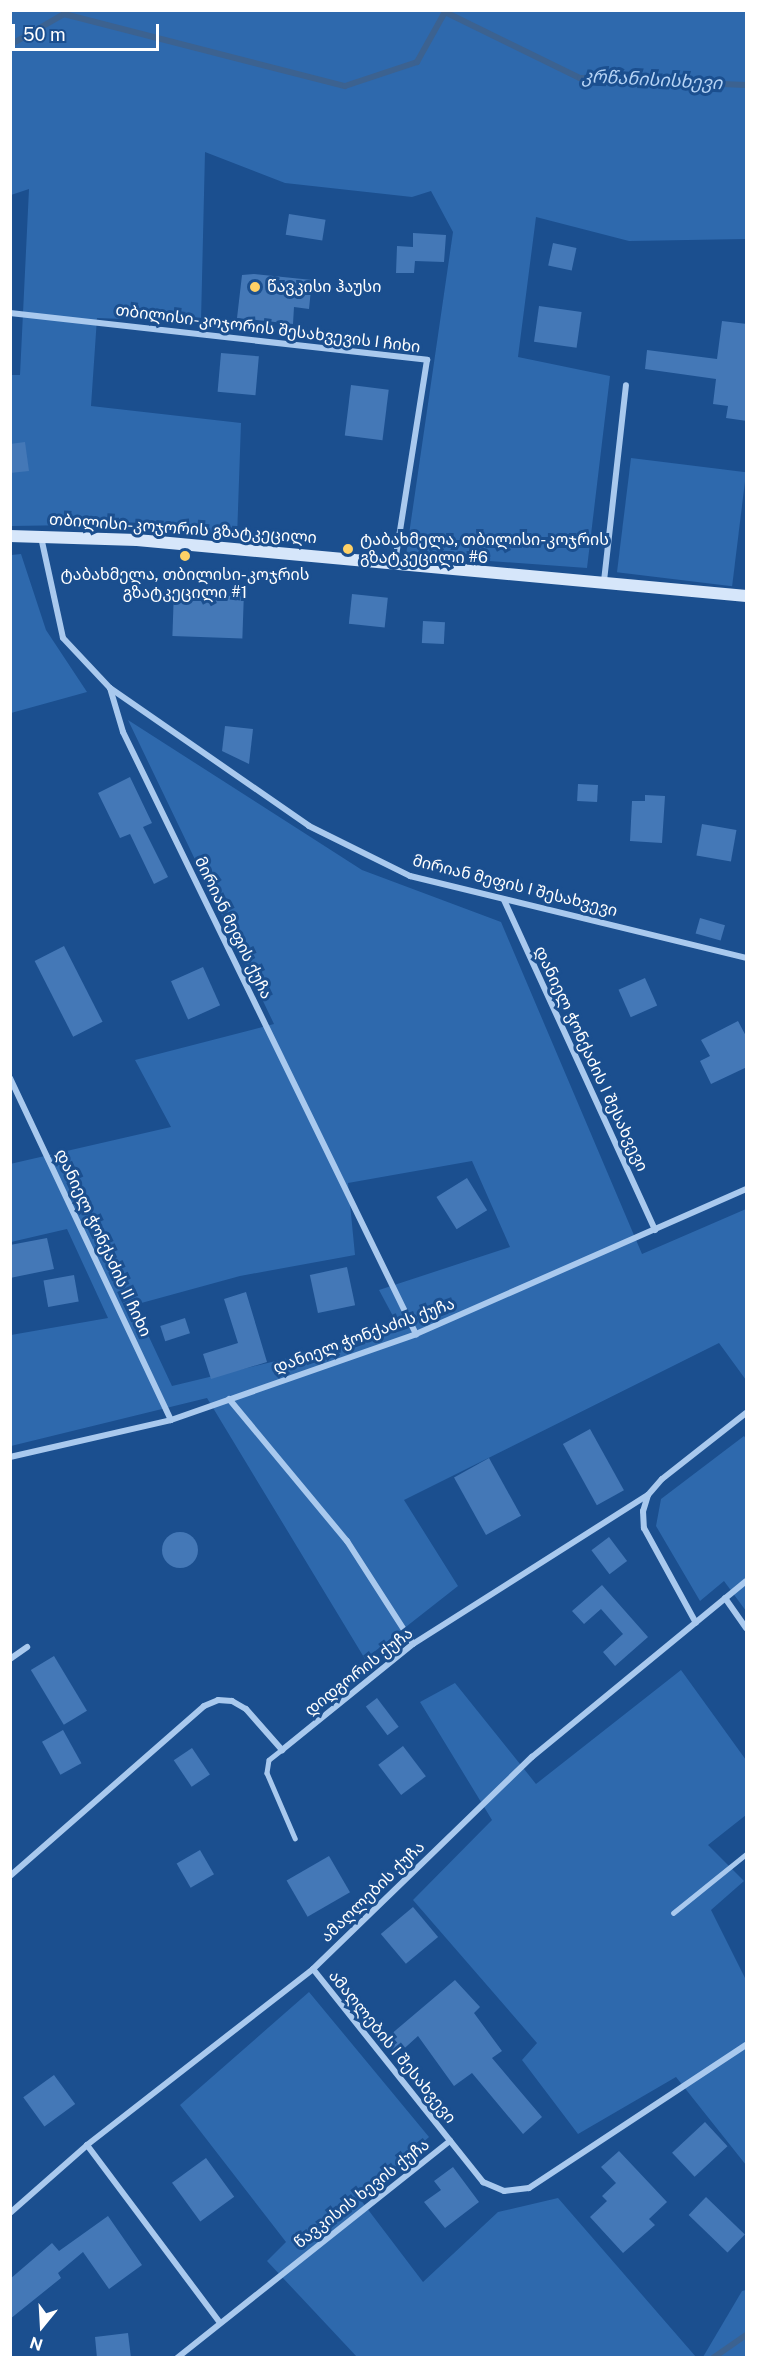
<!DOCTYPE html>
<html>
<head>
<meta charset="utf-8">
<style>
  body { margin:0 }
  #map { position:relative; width:757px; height:2368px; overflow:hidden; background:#1b4f8f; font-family:"Public Sans","Noto Sans Georgian",sans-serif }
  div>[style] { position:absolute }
  .green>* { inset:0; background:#2e69ad; transform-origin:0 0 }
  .stream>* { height:6px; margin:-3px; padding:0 3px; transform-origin:3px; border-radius:3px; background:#3c6290 }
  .building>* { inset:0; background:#4478b7; transform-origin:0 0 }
  .round { border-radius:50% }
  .lane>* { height:4.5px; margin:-2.25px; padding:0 2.25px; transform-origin:2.25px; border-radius:2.25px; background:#a9c9ee }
  .street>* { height:6px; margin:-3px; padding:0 3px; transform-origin:3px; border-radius:3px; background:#a9c9ee }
  .secondary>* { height:12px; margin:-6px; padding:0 6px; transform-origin:6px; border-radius:6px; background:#d6e6fa }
  .dots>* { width:16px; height:16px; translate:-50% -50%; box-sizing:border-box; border:3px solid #1b4f8f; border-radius:50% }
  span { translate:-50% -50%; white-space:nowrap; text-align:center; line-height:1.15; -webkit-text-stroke:6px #1b4f8f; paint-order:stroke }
  .poi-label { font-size:16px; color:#fff }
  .left { translate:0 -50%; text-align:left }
  .street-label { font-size:16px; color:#fff }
  .water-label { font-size:18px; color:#b5d3f5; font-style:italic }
  .frame { position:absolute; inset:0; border:12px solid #fff; pointer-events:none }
  .north { position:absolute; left:12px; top:2296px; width:60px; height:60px; -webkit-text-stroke:4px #1b4f8f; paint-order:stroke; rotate:198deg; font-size:16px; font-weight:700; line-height:24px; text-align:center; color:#fff }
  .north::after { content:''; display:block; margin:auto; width:21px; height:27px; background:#fff; clip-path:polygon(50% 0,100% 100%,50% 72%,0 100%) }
  .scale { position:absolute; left:12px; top:24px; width:147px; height:27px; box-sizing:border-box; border:3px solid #fff; border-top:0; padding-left:8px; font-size:18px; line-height:21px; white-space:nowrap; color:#fff; -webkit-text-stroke:4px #1b4f8f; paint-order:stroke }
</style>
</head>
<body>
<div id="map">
  <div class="green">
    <i style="clip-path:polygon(11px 11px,746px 11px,746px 239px,629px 241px,536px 217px,518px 357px,610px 376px,587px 568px,406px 555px,453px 232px,431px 191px,412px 197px,285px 183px,205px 152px,201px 322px,97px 318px,91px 406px,241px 423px,237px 538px,76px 525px,11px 526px,11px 375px,20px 375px,29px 189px,11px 195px)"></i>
    <i style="left:631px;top:458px;width:116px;height:115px;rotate:7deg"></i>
    <i style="clip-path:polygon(21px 554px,46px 630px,87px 692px,11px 713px,11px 555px)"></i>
    <i style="clip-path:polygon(evenodd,128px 720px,362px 870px,501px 922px,642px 1254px,746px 1209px,746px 1380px,719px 1343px,404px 1500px,458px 1586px,365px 1659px,207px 1398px,11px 1446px,11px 1335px,108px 1318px,67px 1229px,11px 1242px,10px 1164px,171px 1127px,135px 1060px,274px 1024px,128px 720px,472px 1161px,510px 1247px,379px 1290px,401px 1331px,172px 1386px,134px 1305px,240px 1276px,355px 1255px,348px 1183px,472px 1161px)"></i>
    <i style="clip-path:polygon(744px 1436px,746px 1439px,746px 1611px,724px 1581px,700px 1601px,656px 1526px,661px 1499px)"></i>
    <i style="clip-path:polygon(681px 1670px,746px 1760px,746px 1815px,708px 1845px,744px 1881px,711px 1910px,746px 1980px,746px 2165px,676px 2077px,578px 2134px,522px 2060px,537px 2043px,413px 1900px,492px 1820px,420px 1702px,455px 1683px,536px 1784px)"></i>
    <i style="clip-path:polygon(309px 1992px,429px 2137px,360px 2199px,423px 2282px,498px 2212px,558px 2198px,696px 2357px,357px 2357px,267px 2261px,286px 2242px,180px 2105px)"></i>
    <i style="clip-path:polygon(746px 2290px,746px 2357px,703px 2357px,742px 2291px)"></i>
  </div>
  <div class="stream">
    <i style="left:10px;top:45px;width:62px;rotate:-29.9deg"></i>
    <i style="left:64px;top:14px;width:290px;rotate:14.4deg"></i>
    <i style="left:345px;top:86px;width:76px;rotate:-18.4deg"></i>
    <i style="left:417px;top:62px;width:57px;rotate:-60.8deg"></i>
    <i style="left:445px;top:12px;width:150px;rotate:26.1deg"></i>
    <i style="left:580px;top:78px;width:166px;rotate:2.4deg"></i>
    <i style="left:713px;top:2358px;width:40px;rotate:-34.9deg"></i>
  </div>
  <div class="building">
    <i style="left:289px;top:214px;width:37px;height:21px;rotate:9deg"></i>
    <i style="clip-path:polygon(413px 233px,446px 235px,444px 262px,415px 261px,414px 273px,396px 273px,397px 246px,413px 247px)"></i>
    <i style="left:553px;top:243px;width:24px;height:23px;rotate:12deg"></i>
    <i style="clip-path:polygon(254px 274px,312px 280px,309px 309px,294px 307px,293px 324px,237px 318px,242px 275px)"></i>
    <i style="left:539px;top:306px;width:43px;height:36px;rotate:8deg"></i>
    <i style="clip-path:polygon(722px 321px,747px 324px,747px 421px,726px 418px,728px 406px,713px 404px,716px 379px,645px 369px,647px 350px,717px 359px)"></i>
    <i style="left:221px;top:353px;width:38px;height:39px;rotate:5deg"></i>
    <i style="left:351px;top:385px;width:38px;height:51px;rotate:7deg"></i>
    <i style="clip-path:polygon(25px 442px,29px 471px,10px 473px,10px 444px)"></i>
    <i style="left:174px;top:590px;width:70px;height:46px;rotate:2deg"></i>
    <i style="left:352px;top:594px;width:36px;height:30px;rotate:6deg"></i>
    <i style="left:423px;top:621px;width:22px;height:22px;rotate:3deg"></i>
    <i style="clip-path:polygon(225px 726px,253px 729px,249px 764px,222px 751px)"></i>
    <i style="clip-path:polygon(130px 777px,152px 823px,143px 827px,168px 877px,154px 884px,130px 834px,120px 838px,98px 793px)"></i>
    <i style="left:578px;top:784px;width:20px;height:17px;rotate:3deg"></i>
    <i style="clip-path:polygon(645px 795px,665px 796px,662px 843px,630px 841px,632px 801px,645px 801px)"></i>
    <i style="left:702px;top:824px;width:35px;height:32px;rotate:10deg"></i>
    <i style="left:700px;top:918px;width:26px;height:16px;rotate:16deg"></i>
    <i style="left:64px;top:946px;width:85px;height:33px;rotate:63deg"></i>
    <i style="left:203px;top:967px;width:42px;height:35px;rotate:66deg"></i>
    <i style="left:645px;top:978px;width:30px;height:29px;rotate:66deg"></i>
    <i style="clip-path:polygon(738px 1021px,747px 1038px,747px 1067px,711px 1084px,700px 1061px,710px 1056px,701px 1040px)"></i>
    <i style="left:467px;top:1178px;width:38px;height:36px;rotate:58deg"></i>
    <i style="clip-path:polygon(47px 1238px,54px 1269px,10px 1278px,10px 1245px)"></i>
    <i style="left:347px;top:1267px;width:39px;height:38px;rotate:78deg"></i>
    <i style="left:74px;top:1275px;width:27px;height:31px;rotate:80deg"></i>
    <i style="clip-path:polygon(246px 1292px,267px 1362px,211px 1379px,203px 1354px,238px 1343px,224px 1299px)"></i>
    <i style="left:185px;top:1318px;width:16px;height:26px;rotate:72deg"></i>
    <i style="left:590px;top:1429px;width:70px;height:31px;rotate:61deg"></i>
    <i style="left:489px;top:1458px;width:66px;height:40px;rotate:61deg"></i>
    <i class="round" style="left:162px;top:1532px;width:36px;height:36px"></i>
    <i style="left:609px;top:1537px;width:30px;height:22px;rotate:53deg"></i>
    <i style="clip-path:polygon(602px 1585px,648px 1637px,615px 1666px,603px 1652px,623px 1634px,601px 1609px,584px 1624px,572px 1611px)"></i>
    <i style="left:54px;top:1656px;width:64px;height:27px;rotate:59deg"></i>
    <i style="left:377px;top:1698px;width:36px;height:14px;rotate:53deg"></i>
    <i style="left:63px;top:1730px;width:38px;height:24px;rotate:61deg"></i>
    <i style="left:403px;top:1746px;width:38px;height:31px;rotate:53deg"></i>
    <i style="left:192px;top:1748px;width:32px;height:22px;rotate:56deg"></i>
    <i style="left:200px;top:1850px;width:28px;height:27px;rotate:60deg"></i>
    <i style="left:329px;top:1856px;width:42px;height:49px;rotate:60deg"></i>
    <i style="left:413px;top:1907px;width:39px;height:42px;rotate:50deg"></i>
    <i style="clip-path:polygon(455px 1980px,480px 2007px,474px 2013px,502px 2051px,492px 2058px,542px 2117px,523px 2134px,472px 2073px,454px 2086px,418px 2036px,397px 2055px,383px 2041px)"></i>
    <i style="left:54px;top:2075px;width:36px;height:38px;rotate:54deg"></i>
    <i style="left:705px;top:2122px;width:33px;height:45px;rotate:47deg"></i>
    <i style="clip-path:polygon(619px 2151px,667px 2202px,649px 2219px,655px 2225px,623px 2253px,590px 2217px,607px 2201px,602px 2196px,616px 2183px,601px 2167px)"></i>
    <i style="left:206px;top:2158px;width:48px;height:42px;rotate:54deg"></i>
    <i style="clip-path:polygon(453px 2167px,479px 2202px,445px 2228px,424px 2202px,441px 2190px,434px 2181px)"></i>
    <i style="left:706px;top:2197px;width:54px;height:25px;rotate:44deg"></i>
    <i style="clip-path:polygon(108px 2216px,142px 2265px,109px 2289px,83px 2252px,58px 2273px,61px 2278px,10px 2319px,10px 2279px,52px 2243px,59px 2251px)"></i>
    <i style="clip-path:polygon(128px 2333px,131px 2358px,97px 2358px,95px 2337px)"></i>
  </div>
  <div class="lane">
    <i style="left:282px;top:1750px;width:16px;rotate:142deg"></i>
    <i style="left:269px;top:1760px;width:13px;rotate:99deg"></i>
    <i style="left:267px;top:1773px;width:71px;rotate:66.7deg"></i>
    <i style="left:673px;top:1913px;width:94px;rotate:-38.9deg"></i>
  </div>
  <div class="street">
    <i style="left:10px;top:313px;width:420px;rotate:6.4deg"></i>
    <i style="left:427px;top:360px;width:206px;rotate:99deg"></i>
    <i style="left:41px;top:537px;width:103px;rotate:77.7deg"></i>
    <i style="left:63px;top:638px;width:69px;rotate:46.8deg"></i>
    <i style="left:110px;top:688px;width:46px;rotate:73.5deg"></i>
    <i style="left:123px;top:732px;width:670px;rotate:64.05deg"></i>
    <i style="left:604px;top:581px;width:197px;rotate:-83.6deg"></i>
    <i style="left:110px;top:688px;width:242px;rotate:34.7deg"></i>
    <i style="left:309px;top:826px;width:113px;rotate:26.3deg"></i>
    <i style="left:410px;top:876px;width:346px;rotate:13.7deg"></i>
    <i style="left:504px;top:900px;width:363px;rotate:65.4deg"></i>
    <i style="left:10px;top:1078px;width:378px;rotate:64.8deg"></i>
    <i style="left:229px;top:1399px;width:185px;rotate:50.3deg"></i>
    <i style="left:347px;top:1541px;width:122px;rotate:57.3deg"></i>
    <i style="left:10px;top:1457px;width:165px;rotate:-12.9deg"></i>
    <i style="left:171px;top:1420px;width:260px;rotate:-19.3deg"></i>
    <i style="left:416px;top:1334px;width:360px;rotate:-23.7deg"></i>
    <i style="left:648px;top:1495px;width:17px;rotate:107deg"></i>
    <i style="left:643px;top:1511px;width:17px;rotate:87deg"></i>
    <i style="left:644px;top:1528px;width:108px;rotate:61.3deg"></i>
    <i style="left:725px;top:1598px;width:37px;rotate:55deg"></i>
    <i style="left:10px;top:1659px;width:21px;rotate:-35deg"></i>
    <i style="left:10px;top:1876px;width:258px;rotate:-41.2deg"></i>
    <i style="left:204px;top:1706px;width:15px;rotate:-23deg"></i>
    <i style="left:218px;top:1700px;width:14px;rotate:4deg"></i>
    <i style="left:232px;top:1701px;width:16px;rotate:30deg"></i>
    <i style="left:246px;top:1709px;width:55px;rotate:48.7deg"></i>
    <i style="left:282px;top:1750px;width:169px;rotate:-39deg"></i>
    <i style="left:413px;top:1644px;width:278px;rotate:-32.4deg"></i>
    <i style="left:648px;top:1495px;width:21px;rotate:-49deg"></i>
    <i style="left:662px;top:1479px;width:107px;rotate:-38.2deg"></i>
    <i style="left:313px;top:1969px;width:273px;rotate:51.4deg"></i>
    <i style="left:483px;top:2182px;width:23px;rotate:23deg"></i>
    <i style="left:504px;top:2191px;width:25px;rotate:-7deg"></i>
    <i style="left:529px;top:2188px;width:260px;rotate:-33.4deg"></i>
    <i style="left:87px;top:2145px;width:222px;rotate:53.2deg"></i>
    <i style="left:10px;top:2213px;width:103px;rotate:-41.4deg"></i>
    <i style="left:87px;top:2145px;width:286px;rotate:-37.9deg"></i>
    <i style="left:313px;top:1969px;width:305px;rotate:-44.1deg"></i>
    <i style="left:532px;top:1757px;width:277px;rotate:-39.4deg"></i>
    <i style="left:177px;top:2358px;width:349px;rotate:-38.5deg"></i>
  </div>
  <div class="secondary">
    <i style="left:10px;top:536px;width:127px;rotate:1.8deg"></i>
    <i style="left:137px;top:540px;width:612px;rotate:5.25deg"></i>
  </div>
  <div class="dots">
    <i style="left:255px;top:287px;background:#ffd166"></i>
    <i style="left:348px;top:549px;background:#ffd166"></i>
    <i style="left:185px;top:556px;background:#ffd166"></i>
  </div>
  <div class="poi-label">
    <span class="left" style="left:267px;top:287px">წავკისი ჰაუსი</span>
    <span class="left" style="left:360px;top:549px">ტაბახმელა, თბილისი-კოჯრის<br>გზატკეცილი #6</span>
    <span style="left:185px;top:584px">ტაბახმელა, თბილისი-კოჯრის<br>გზატკეცილი #1</span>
  </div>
  <div class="street-label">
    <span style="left:268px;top:329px;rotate:7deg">თბილისი-კოჯორის შესახვევის I ჩიხი</span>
    <span style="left:183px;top:529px;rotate:4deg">თბილისი-კოჯორის გზატკეცილი</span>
    <span style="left:515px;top:886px;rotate:14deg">მირიან მეფის I შესახვევი</span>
    <span style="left:233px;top:928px;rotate:64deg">მირიან მეფის ქუჩა</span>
    <span style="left:591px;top:1059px;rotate:65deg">დანიელ ჭონქაძის I შესახვევი</span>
    <span style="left:103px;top:1243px;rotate:65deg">დანიელ ჭონქაძის II ჩიხი</span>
    <span style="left:364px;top:1336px;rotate:-20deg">დანიელ ჭონქაძის ქუჩა</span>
    <span style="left:359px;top:1672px;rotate:-38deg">დიდგორის ქუჩა</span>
    <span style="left:373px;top:1892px;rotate:-44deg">ამაღლების ქუჩა</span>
    <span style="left:392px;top:2047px;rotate:51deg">ამაღლების I შესახვევი</span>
    <span style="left:362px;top:2194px;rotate:-38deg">წავკისის ხევის ქუჩა</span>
  </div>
  <div class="water-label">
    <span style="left:652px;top:80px;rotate:3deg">კრწანისისხევი</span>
  </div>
  <div class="frame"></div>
  <div class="north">N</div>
  <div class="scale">50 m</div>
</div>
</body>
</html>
